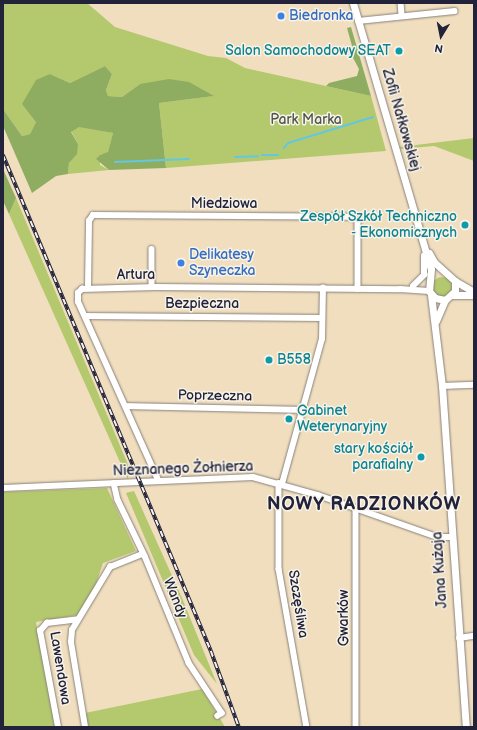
<!DOCTYPE html>
<html>
<head>
<meta charset="utf-8">
<style>
  body { margin:0 }
  #map { position:relative; width:477px; height:730px; overflow:hidden; background:#f0debe; font-family:"Balsamiq Sans",sans-serif }
  div>[style] { position:absolute }
  .green>* { inset:0; background:#b4c96e }
  .round { border-radius:50% }
  .forest>* { inset:0; background:#8fad61 }
  .stream>* { height:2px; margin:-1px; padding:0 1px; transform-origin:1px; border-radius:1px; background:#63c7e0 }
  .roads { filter:drop-shadow(0 0 1px #89807c) drop-shadow(0 0 1px #89807c) }
  .minor>* { height:5.5px; margin:-2.75px; padding:0 2.75px; transform-origin:2.75px; border-radius:2.75px; background:#fff }
  .tertiary>* { height:7px; margin:-3.5px; padding:0 3.5px; transform-origin:3.5px; border-radius:3.5px; background:#fff }
  .rail>* { height:3.5px; margin-top:-1.75px; transform-origin:0; background:repeating-linear-gradient(90deg,#f7f3e8 0 6px,#22223b 0 12px); box-sizing:border-box; border-block:1px solid #22223b }
  .dots>* { width:11px; height:11px; translate:-50% -50%; box-sizing:border-box; border:2px solid #f7f3e8; border-radius:50% }
  span { translate:-50% -50%; white-space:nowrap; text-align:center; line-height:1.15; -webkit-text-stroke:3px #f7f3e8; paint-order:stroke }
  .shop-label { font-size:14px; color:#366cbe }
  .left { translate:0 -50%; text-align:left }
  .culture-label { font-size:14px; color:#0d838f }
  .right { translate:-100% -50%; text-align:right }
  .park-label { font-size:14px; color:#4e544a }
  .street-label { font-size:14px; color:#22223b }
  .district-label { font-size:18px; color:#22223b; font-weight:700; letter-spacing:1px }
  .frame { position:absolute; inset:0; border:4px solid #22223b; pointer-events:none }
  .north { position:absolute; left:421px; top:16px; width:40px; height:40px; -webkit-text-stroke:3px #f7f3e8; paint-order:stroke; rotate:190deg; font-size:11px; font-weight:700; line-height:16px; text-align:center; color:#22223b }
  .north::after { content:''; display:block; margin:auto; width:14px; height:18px; background:#22223b; clip-path:polygon(50% 0,100% 100%,50% 72%,0 100%) }
</style>
</head>
<body>
<div id="map">
  <div class="green">
    <i style="clip-path:polygon(3px 3px,87px 3px,115px 27px,208px 56px,226px 58px,245px 68px,371px 96px,386px 151px,166px 168px,159px 103px,213px 96px,140px 84px,122px 97px,108px 96px,106px 90px,112px 74px,105px 66px,70px 83px,50px 74px,36px 122px,30px 134px,22px 136px,3px 109px)"></i>
    <i style="clip-path:polygon(79px 126px,113px 133px,108px 153px,100px 155px,100px 165px,109px 170px,68px 174px,69px 163px,78px 144px,71px 131px)"></i>
    <i style="clip-path:polygon(474px 138px,474px 161px,434px 146px,400px 149px,399px 147px)"></i>
    <i style="clip-path:polygon(16px 198px,129px 467px,128px 480px,9px 214px)"></i>
    <i class="round" style="left:432px;top:277px;width:20px;height:20px"></i>
    <i style="clip-path:polygon(107px 488px,136px 551px,103px 563px,95px 587px,78px 615px,36px 622px,55px 727px,3px 727px,3px 492px)"></i>
    <i style="clip-path:polygon(134px 491px,182px 598px,217px 684px,194px 655px,126px 493px)"></i>
    <i style="clip-path:polygon(202px 689px,225px 727px,88px 727px,85px 713px)"></i>
  </div>
  <div class="forest">
    <i style="clip-path:polygon(351px 27px,371px 96px,326px 86px,329px 83px,357px 76px,359px 69px,351px 54px,354px 53px,347px 28px)"></i>
    <i style="clip-path:polygon(105px 66px,112px 74px,106px 90px,108px 96px,122px 97px,140px 84px,169px 79px,189px 82px,214px 96px,159px 103px,166px 168px,109px 170px,96px 159px,100px 155px,108px 152px,113px 133px,79px 127px,71px 132px,78px 144px,77px 154px,69px 163px,68px 174px,56px 176px,32px 193px,3px 126px,3px 109px,22px 136px,30px 134px,36px 122px,22px 104px,36px 80px,50px 74px,70px 83px)"></i>
    <i style="clip-path:polygon(3px 169px,16px 198px,9px 214px,3px 201px)"></i>
  </div>
  <div class="stream">
    <i style="left:284px;top:148px;width:6px;rotate:-51deg"></i>
    <i style="left:288px;top:143px;width:89px;rotate:-17deg"></i>
    <i style="left:262px;top:155px;width:16px"></i>
    <i style="left:235px;top:157px;width:23px;rotate:-2deg"></i>
    <i style="left:115px;top:162px;width:74px;rotate:-2.3deg"></i>
  </div>
  <div class="roads">
    <div class="minor">
      <i style="left:401px;top:3px;width:12px;rotate:85deg"></i>
      <i style="left:358px;top:21px;width:97px;rotate:-5.9deg"></i>
      <i style="left:152px;top:249px;width:38px;rotate:90deg"></i>
      <i style="left:413px;top:286px;width:16px;rotate:-45deg"></i>
      <i style="left:424px;top:275px;width:19px;rotate:-90deg"></i>
      <i style="left:88px;top:287px;width:66px;rotate:-89.1deg"></i>
      <i style="left:89px;top:221px;width:7px;rotate:-56deg"></i>
      <i style="left:93px;top:215px;width:257px;rotate:0.4deg"></i>
      <i style="left:350px;top:217px;width:9px;rotate:21deg"></i>
      <i style="left:358px;top:220px;width:69px;rotate:90deg"></i>
      <i style="left:85px;top:316px;width:234px;rotate:0.5deg"></i>
      <i style="left:442px;top:386px;width:32px;rotate:-2deg"></i>
      <i style="left:126px;top:406px;width:178px;rotate:1.3deg"></i>
      <i style="left:158px;top:480px;width:195px;rotate:-114.2deg"></i>
      <i style="left:78px;top:302px;width:9px;rotate:-90deg"></i>
      <i style="left:78px;top:293px;width:6px;rotate:-45deg"></i>
      <i style="left:82px;top:289px;width:74px;rotate:-1.5deg"></i>
      <i style="left:156px;top:287px;width:244px;rotate:0.5deg"></i>
      <i style="left:400px;top:289px;width:29px;rotate:4deg"></i>
      <i style="left:114px;top:483px;width:17px;rotate:77deg"></i>
      <i style="left:118px;top:500px;width:62px;rotate:64.3deg"></i>
      <i style="left:145px;top:556px;width:116px;rotate:67.6deg"></i>
      <i style="left:189px;top:663px;width:60px;rotate:56.6deg"></i>
      <i style="left:222px;top:713px;width:5px;rotate:143deg"></i>
      <i style="left:279px;top:483px;width:86px;rotate:90deg"></i>
      <i style="left:279px;top:569px;width:160px;rotate:80deg"></i>
      <i style="left:282px;top:484px;width:150px;rotate:-74.6deg"></i>
      <i style="left:322px;top:339px;width:51px;rotate:-88.9deg"></i>
      <i style="left:3px;top:488px;width:250px;rotate:-2.5deg"></i>
      <i style="left:253px;top:477px;width:67px;rotate:15.5deg"></i>
      <i style="left:318px;top:495px;width:126px;rotate:19.4deg"></i>
      <i style="left:437px;top:537px;width:14px"></i>
      <i style="left:356px;top:508px;width:219px;rotate:90deg"></i>
      <i style="left:459px;top:638px;width:15px;rotate:-8deg"></i>
      <i style="left:58px;top:727px;width:98px;rotate:-100.6deg"></i>
      <i style="left:40px;top:631px;width:11px;rotate:-49deg"></i>
      <i style="left:47px;top:623px;width:31px;rotate:-7deg"></i>
      <i style="left:85px;top:727px;width:86px;rotate:-99.4deg"></i>
      <i style="left:71px;top:642px;width:12px;rotate:-85deg"></i>
      <i style="left:72px;top:630px;width:74px;rotate:-58.9deg"></i>
      <i style="left:110px;top:567px;width:35px;rotate:-22deg"></i>
    </div>
    <div class="tertiary">
      <i style="left:353px;top:3px;width:277px;rotate:73.7deg"></i>
      <i style="left:431px;top:269px;width:22px;rotate:95deg"></i>
      <i style="left:429px;top:291px;width:9px;rotate:49deg"></i>
      <i style="left:435px;top:298px;width:10px;rotate:11deg"></i>
      <i style="left:445px;top:300px;width:13px;rotate:-42deg"></i>
      <i style="left:455px;top:291px;width:10px;rotate:-90deg"></i>
      <i style="left:429px;top:253px;width:10px;rotate:61deg"></i>
      <i style="left:434px;top:262px;width:28px;rotate:42deg"></i>
      <i style="left:455px;top:281px;width:22px;rotate:30deg"></i>
      <i style="left:431px;top:295px;width:92px;rotate:83.1deg"></i>
      <i style="left:442px;top:386px;width:342px;rotate:86deg"></i>
      <i style="left:452px;top:295px;width:22px"></i>
      <i style="left:436px;top:321px;width:23px;rotate:-67deg"></i>
    </div>
  </div>
  <div class="rail">
    <i style="left:3px;top:155px;width:538px;rotate:67.25deg"></i>
    <i style="left:211px;top:651px;width:81px;rotate:69.8deg"></i>
  </div>
  <div class="dots">
    <i style="left:281px;top:16px;background:#3f7fe0"></i>
    <i style="left:399px;top:51px;background:#0f9aa8"></i>
    <i style="left:465px;top:225px;background:#0f9aa8"></i>
    <i style="left:181px;top:263px;background:#3f7fe0"></i>
    <i style="left:269px;top:360px;background:#0f9aa8"></i>
    <i style="left:289px;top:419px;background:#0f9aa8"></i>
    <i style="left:421px;top:457px;background:#0f9aa8"></i>
  </div>
  <div class="shop-label">
    <span class="left" style="left:289px;top:16px">Biedronka</span>
    <span class="left" style="left:189px;top:263px">Delikatesy<br>Szyneczka</span>
  </div>
  <div class="culture-label">
    <span class="right" style="left:391px;top:51px">Salon Samochodowy SEAT</span>
    <span class="right" style="left:457px;top:225px">Zespół Szkół Techniczno<br>- Ekonomicznych</span>
    <span class="left" style="left:277px;top:360px">B558</span>
    <span class="left" style="left:297px;top:419px">Gabinet<br>Weterynaryjny</span>
    <span class="right" style="left:413px;top:457px">stary kościół<br>parafialny</span>
  </div>
  <div class="park-label">
    <span style="left:306px;top:120px">Park Marka</span>
  </div>
  <div class="street-label">
    <span style="left:401px;top:120px;rotate:74deg">Zofii Nałkowskiej</span>
    <span style="left:224px;top:204px">Miedziowa</span>
    <span style="left:136px;top:275px">Artura</span>
    <span style="left:202px;top:304px">Bezpieczna</span>
    <span style="left:215px;top:396px;rotate:1deg">Poprzeczna</span>
    <span style="left:183px;top:469px;rotate:-2deg">Nieznanego Żołnierza</span>
    <span style="left:440px;top:570px;rotate:-94deg">Jana Kużaja</span>
    <span style="left:175px;top:598px;rotate:68deg">Wandy</span>
    <span style="left:298px;top:604px;rotate:81deg">Szczęśliwa</span>
    <span style="left:344px;top:618px;rotate:-90deg">Gwarków</span>
    <span style="left:60px;top:668px;rotate:81deg">Lawendowa</span>
  </div>
  <div class="district-label">
    <span style="left:364px;top:505px">NOWY RADZIONKÓW</span>
  </div>
  <div class="frame"></div>
  <div class="north">N</div>
</div>
</body>
</html>
